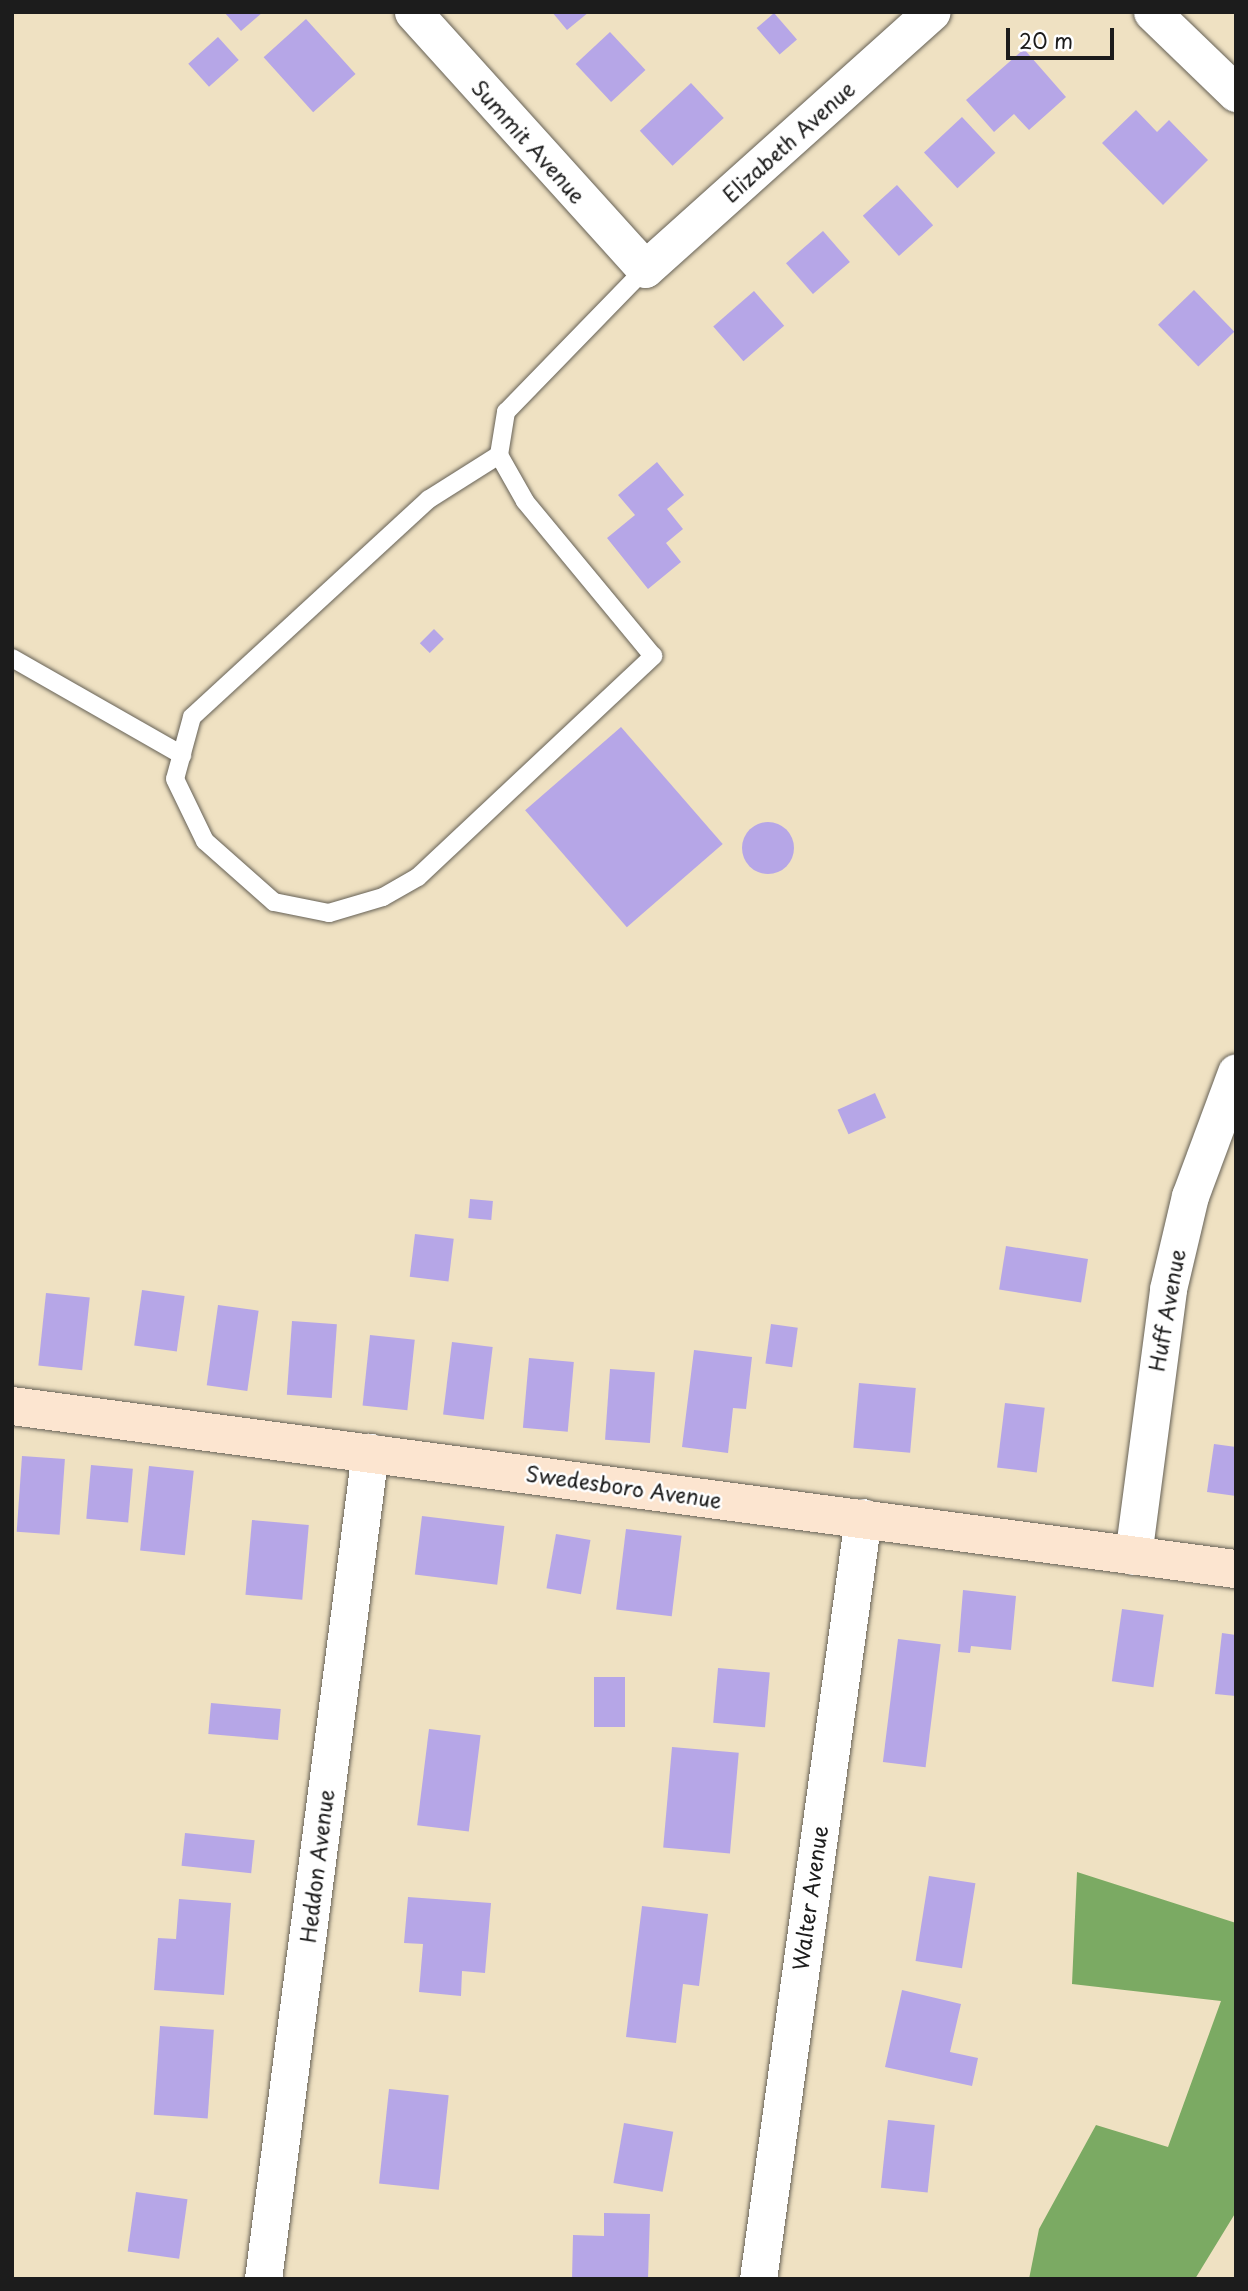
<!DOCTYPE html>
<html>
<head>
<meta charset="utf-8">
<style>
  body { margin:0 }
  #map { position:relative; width:1248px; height:2291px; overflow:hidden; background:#efe1c2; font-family:"Playpen Sans",sans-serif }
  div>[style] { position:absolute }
  .forest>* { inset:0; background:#7baa63 }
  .building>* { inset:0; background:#b6a6e7; transform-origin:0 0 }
  .round { border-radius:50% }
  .roads { filter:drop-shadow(0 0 2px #666156) drop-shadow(0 0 2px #666156) }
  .lane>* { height:18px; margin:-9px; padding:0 9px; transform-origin:9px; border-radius:9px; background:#fff }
  .street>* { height:37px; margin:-18.5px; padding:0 18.5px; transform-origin:18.5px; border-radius:18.5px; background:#fff }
  .secondary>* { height:38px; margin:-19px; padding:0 19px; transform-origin:19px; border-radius:19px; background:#fce5d0 }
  span { translate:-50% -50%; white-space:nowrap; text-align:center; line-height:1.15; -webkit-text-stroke:5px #fff; paint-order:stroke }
  .street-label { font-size:21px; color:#1c1c1c }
  .frame { position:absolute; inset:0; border:14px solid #1c1c1c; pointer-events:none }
  .scale { position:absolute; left:1006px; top:28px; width:108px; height:32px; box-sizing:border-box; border:4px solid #1c1c1c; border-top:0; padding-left:9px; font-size:21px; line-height:24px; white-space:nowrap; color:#1c1c1c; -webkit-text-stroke:5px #fff; paint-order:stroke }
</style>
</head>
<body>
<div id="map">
  <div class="forest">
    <i style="clip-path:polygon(1077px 1872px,1236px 1923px,1236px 2212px,1195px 2279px,1029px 2279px,1039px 2229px,1096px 2125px,1168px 2147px,1221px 2001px,1072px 1984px)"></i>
  </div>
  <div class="building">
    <i style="clip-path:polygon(224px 12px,263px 12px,241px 31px)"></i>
    <i style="clip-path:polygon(552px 12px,589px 12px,567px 30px)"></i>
    <i style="left:774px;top:13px;width:35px;height:23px;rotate:49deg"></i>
    <i style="left:306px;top:19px;width:74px;height:57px;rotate:48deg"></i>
    <i style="left:610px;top:32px;width:52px;height:47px;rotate:47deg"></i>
    <i style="left:218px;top:37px;width:31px;height:40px;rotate:48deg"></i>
    <i style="clip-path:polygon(1024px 49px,1066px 97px,1029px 130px,1014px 114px,994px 132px,966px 100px)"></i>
    <i style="left:691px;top:83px;width:48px;height:70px;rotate:47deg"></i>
    <i style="clip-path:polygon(1136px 110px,1157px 132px,1169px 120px,1208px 160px,1163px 205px,1102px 143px)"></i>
    <i style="left:962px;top:117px;width:49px;height:52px;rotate:47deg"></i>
    <i style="left:897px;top:185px;width:54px;height:46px;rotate:48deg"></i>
    <i style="left:823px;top:231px;width:41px;height:49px;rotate:49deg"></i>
    <i style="left:1194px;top:290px;width:58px;height:50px;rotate:46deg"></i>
    <i style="left:754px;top:291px;width:46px;height:54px;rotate:49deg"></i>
    <i style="clip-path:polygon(657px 462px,684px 495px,667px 509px,683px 529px,666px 543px,681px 562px,648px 589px,607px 538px,635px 515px,618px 495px)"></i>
    <i style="left:434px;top:629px;width:14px;height:20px;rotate:45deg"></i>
    <i style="left:621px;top:727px;width:155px;height:127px;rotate:49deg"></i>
    <i class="round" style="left:742px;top:822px;width:52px;height:52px"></i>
    <i style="left:875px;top:1093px;width:27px;height:41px;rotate:66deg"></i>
    <i style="left:470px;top:1199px;width:23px;height:19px;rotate:5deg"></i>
    <i style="left:415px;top:1234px;width:39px;height:43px;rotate:7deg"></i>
    <i style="left:1006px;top:1246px;width:83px;height:44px;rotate:9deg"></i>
    <i style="left:142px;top:1290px;width:43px;height:56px;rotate:8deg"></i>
    <i style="left:46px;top:1293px;width:44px;height:73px;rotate:6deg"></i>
    <i style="left:218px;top:1305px;width:41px;height:81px;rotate:8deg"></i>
    <i style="left:292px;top:1321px;width:45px;height:74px;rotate:4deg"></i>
    <i style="left:771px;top:1324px;width:27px;height:40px;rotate:8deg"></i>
    <i style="left:370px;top:1335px;width:45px;height:71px;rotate:6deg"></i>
    <i style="left:452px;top:1342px;width:41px;height:73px;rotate:7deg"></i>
    <i style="clip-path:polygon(694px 1350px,752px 1357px,746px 1409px,733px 1408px,728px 1453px,682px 1447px)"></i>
    <i style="left:529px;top:1358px;width:45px;height:70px;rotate:5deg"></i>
    <i style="left:610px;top:1369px;width:45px;height:71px;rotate:4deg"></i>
    <i style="left:859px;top:1383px;width:57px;height:65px;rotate:5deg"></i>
    <i style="left:1005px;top:1403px;width:40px;height:65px;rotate:7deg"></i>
    <i style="clip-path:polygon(1214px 1444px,1236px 1447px,1236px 1496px,1207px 1492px)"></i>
    <i style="left:22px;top:1456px;width:43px;height:76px;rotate:4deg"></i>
    <i style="left:91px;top:1465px;width:42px;height:54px;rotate:5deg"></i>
    <i style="left:149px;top:1466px;width:45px;height:85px;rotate:6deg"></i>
    <i style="left:422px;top:1516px;width:83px;height:59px;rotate:7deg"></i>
    <i style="left:252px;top:1520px;width:57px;height:75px;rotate:5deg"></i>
    <i style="left:626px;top:1529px;width:56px;height:81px;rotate:7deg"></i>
    <i style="left:556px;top:1534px;width:35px;height:55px;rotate:10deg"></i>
    <i style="clip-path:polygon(963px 1590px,1016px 1596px,1011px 1650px,971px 1646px,970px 1653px,958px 1652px)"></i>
    <i style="left:1122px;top:1609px;width:42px;height:73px;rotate:8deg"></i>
    <i style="clip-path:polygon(1222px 1633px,1236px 1635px,1236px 1696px,1215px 1694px)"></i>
    <i style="left:898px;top:1639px;width:43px;height:124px;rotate:7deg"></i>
    <i style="left:718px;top:1668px;width:52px;height:55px;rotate:5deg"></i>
    <i style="left:594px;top:1677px;width:31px;height:50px"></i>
    <i style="left:211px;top:1703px;width:70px;height:31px;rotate:5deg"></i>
    <i style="left:429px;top:1729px;width:52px;height:97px;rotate:7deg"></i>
    <i style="left:672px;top:1747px;width:67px;height:101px;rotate:5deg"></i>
    <i style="left:185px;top:1833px;width:70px;height:33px;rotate:6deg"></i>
    <i style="left:929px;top:1876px;width:47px;height:86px;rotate:9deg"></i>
    <i style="clip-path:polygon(408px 1897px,491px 1903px,485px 1973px,462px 1971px,461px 1996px,419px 1992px,423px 1944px,404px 1943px)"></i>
    <i style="clip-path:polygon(179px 1899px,231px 1903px,224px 1995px,154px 1990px,158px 1938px,176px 1939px)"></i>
    <i style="clip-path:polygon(642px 1906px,708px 1914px,699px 1986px,683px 1984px,676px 2043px,626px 2037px)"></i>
    <i style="clip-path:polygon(902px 1990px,961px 2004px,950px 2052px,978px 2058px,972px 2086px,885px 2067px)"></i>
    <i style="left:160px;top:2026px;width:54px;height:89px;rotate:4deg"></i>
    <i style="left:389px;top:2089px;width:60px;height:95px;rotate:6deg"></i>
    <i style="left:888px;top:2120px;width:47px;height:68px;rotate:6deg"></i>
    <i style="left:624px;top:2123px;width:50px;height:61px;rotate:10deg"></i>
    <i style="left:136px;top:2192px;width:52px;height:60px;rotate:8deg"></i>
    <i style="clip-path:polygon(604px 2213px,650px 2214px,648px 2279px,572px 2279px,573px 2235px,604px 2236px)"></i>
  </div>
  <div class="roads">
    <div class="lane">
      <i style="left:499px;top:455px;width:83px;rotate:147.8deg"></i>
      <i style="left:429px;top:499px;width:322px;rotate:137.4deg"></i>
      <i style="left:192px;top:717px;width:64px;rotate:105.3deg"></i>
      <i style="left:175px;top:779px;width:69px;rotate:64.2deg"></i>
      <i style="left:205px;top:841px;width:92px;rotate:41.5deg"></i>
      <i style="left:274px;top:902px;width:56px;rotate:11.3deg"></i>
      <i style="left:329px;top:913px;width:56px;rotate:-16.5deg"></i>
      <i style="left:383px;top:897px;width:40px;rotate:-29.7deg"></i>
      <i style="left:418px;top:877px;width:323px;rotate:-43.2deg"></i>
      <i style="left:653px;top:656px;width:201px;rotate:-129.6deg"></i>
      <i style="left:525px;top:501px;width:53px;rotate:-119.5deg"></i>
      <i style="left:499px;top:455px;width:44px;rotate:-80.8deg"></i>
      <i style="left:506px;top:412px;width:199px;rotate:-45.8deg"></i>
      <i style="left:12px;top:658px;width:196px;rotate:29.7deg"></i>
    </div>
    <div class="street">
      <i style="left:413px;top:12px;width:346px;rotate:47.9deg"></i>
      <i style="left:645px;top:269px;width:385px;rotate:-41.9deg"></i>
      <i style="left:1152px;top:12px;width:117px;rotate:44deg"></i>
      <i style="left:1133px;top:1556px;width:269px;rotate:-82.5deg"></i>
      <i style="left:1168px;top:1289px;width:96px;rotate:-76.7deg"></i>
      <i style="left:1190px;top:1196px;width:132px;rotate:-69.6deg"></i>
      <i style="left:263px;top:2279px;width:834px;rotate:-82.63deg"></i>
      <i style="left:758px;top:2279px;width:769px;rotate:-82.15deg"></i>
    </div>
    <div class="secondary">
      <i style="left:12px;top:1406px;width:1235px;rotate:7.59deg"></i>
    </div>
  </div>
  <div class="street-label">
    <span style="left:529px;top:141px;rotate:48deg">Summit Avenue</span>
    <span style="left:788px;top:141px;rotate:-42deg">Elizabeth Avenue</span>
    <span style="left:1166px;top:1310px;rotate:-80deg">Huff Avenue</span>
    <span style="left:624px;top:1486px;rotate:8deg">Swedesboro Avenue</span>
    <span style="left:316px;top:1866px;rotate:-83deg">Heddon Avenue</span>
    <span style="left:809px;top:1898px;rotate:-82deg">Walter Avenue</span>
  </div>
  <div class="frame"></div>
  <div class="scale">20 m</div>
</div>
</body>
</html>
